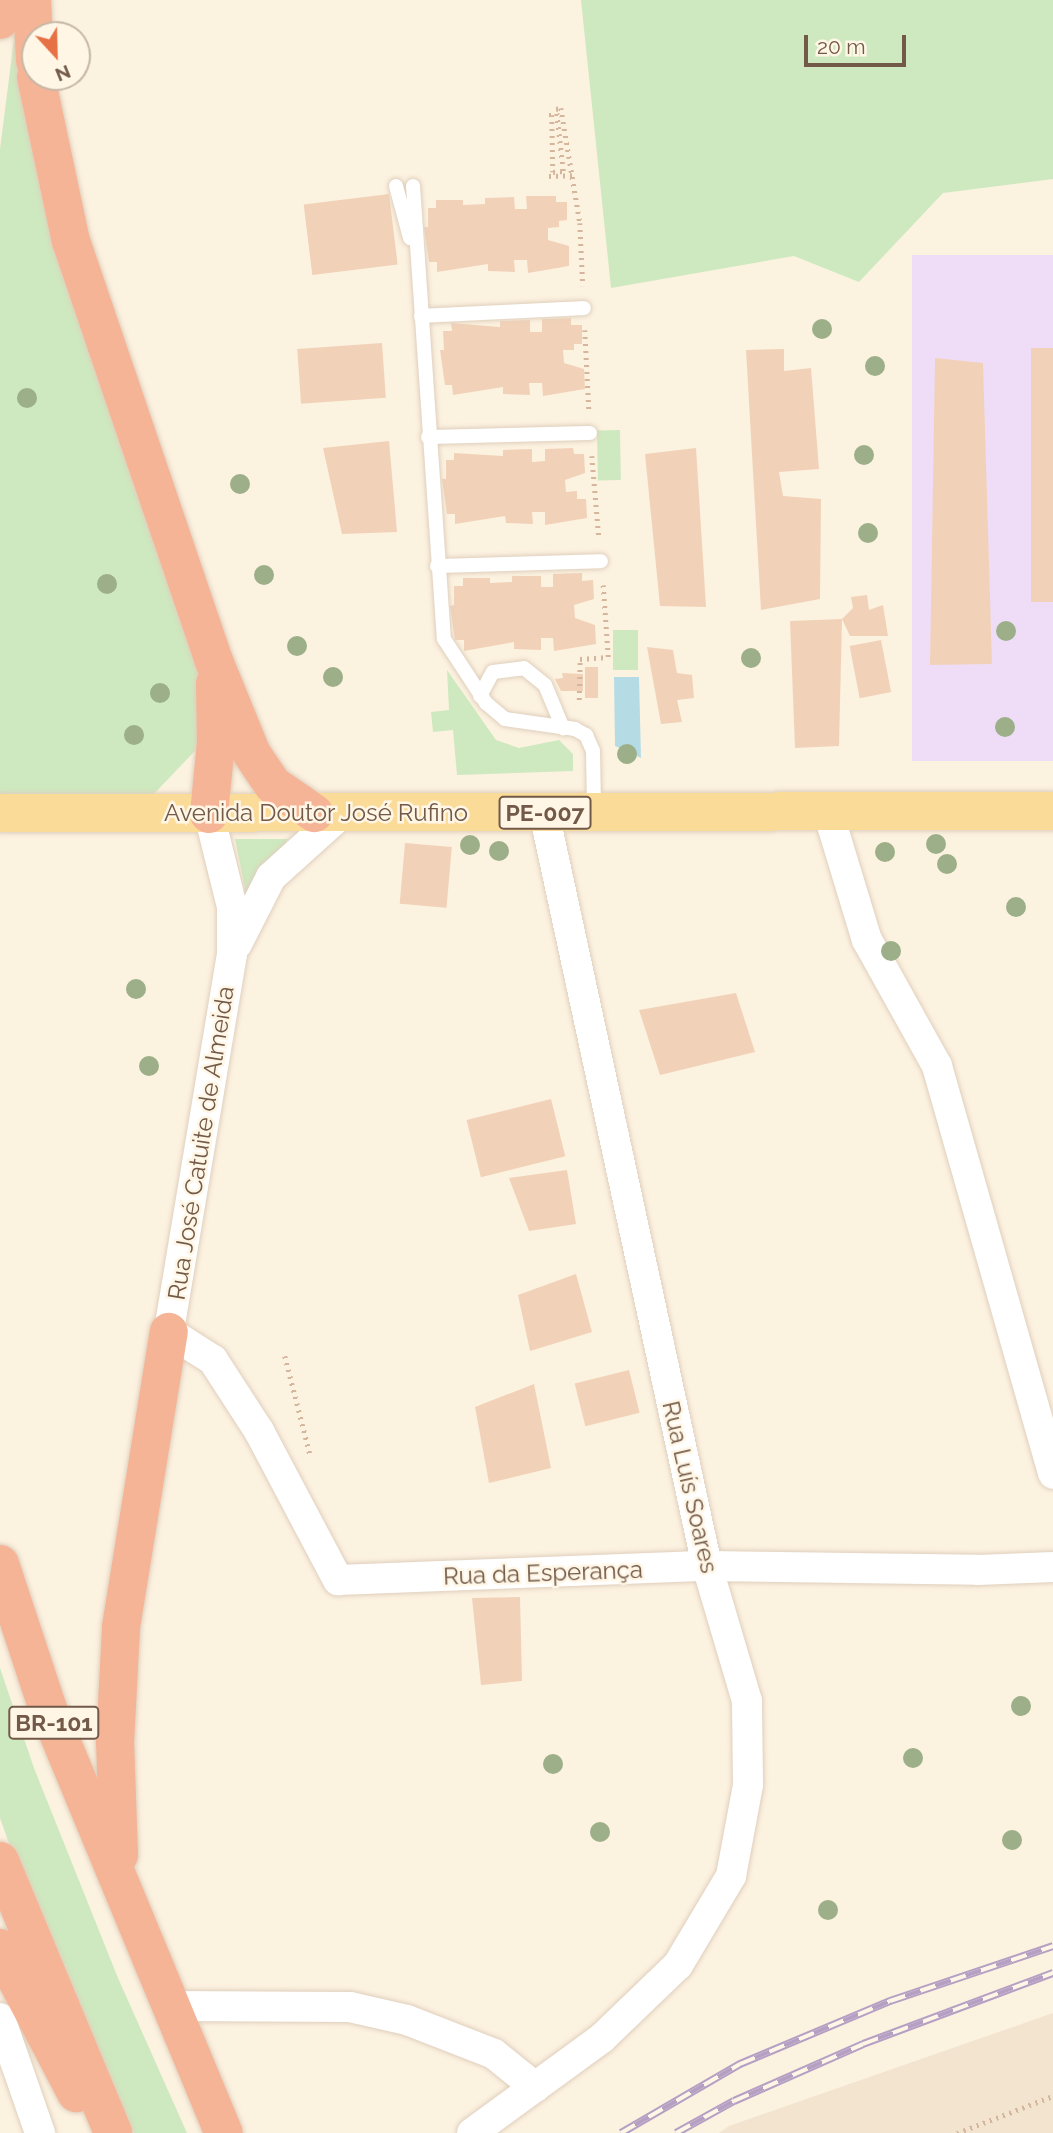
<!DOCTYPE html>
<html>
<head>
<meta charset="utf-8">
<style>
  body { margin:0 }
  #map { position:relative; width:1053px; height:2133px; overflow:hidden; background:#fcf2e0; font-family:Raleway,sans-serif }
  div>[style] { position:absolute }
  .residential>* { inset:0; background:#f3e4cf }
  .education>* { inset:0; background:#efddf8; transform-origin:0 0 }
  .green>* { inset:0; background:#cee9bf; transform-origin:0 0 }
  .water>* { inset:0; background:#b5dce5 }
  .building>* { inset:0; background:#f1d2b8; transform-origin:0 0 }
  .path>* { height:4.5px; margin-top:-2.25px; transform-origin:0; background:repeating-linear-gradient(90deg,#d5b59c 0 2px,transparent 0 7px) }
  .roads { filter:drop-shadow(0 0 2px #e0cfbd) drop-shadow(0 0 2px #e0cfbd) }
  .lane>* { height:14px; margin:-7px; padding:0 7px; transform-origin:7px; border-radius:7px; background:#fff }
  .street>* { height:30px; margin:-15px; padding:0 15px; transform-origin:15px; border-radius:15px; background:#fff }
  .primary>* { height:38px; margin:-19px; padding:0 19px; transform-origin:19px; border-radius:19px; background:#fbdb98 }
  .highway>* { height:38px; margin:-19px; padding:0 19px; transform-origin:19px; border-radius:19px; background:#f6b497 }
  .rail>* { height:8px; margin-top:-4px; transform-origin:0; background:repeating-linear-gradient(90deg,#fff6e6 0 16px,#b5a0c4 0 32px); box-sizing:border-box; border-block:2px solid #b5a0c4 }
  .trees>* { width:20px; height:20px; margin:-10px; border-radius:50%; background:#9caf88 }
  span { translate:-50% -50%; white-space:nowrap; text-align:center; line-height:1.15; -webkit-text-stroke:5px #fff6e6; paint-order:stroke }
  .shield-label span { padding:2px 5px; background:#fff6e6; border:2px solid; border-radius:5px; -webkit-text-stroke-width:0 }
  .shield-label { font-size:23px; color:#725948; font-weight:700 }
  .street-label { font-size:24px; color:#725948 }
  .north { position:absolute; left:21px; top:21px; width:70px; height:70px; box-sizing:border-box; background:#fff6e6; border:2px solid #c7b7a7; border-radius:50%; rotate:158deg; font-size:19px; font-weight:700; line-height:28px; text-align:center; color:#725948 }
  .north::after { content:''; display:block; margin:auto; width:24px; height:32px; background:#e67145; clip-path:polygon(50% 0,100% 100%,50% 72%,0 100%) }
  .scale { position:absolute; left:804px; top:35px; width:102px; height:32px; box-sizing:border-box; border:4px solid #725948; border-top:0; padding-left:9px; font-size:21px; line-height:24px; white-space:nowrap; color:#725948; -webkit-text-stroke:5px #fff6e6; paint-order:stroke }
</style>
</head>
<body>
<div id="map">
  <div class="residential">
    <i style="clip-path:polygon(1053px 2013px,1053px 2133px,719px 2133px,729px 2126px)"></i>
  </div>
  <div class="education">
    <i style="left:912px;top:255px;width:141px;height:506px"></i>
  </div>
  <div class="green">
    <i style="clip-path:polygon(581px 0,1053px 0,1053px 179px,943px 193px,859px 282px,794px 256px,611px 288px)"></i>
    <i style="clip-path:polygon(18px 8px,196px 644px,212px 733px,152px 796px,0 800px,0 149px)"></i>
    <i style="left:620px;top:430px;width:50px;height:23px;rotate:89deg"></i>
    <i style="left:638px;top:630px;width:40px;height:25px;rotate:90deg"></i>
    <i style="clip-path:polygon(447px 670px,496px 740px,519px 748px,559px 740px,573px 754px,573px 771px,457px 775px,453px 730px,433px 732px,431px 712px,449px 710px)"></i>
    <i style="clip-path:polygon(235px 839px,288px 839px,247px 899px)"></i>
    <i style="clip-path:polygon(0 1668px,34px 1768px,118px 1978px,187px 2133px,134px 2133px,79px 2017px,16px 1863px,0 1818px)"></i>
  </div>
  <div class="water">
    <i style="clip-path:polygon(614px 677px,639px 677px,641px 758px,615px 746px)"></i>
  </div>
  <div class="building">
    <i style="left:389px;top:194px;width:71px;height:86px;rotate:83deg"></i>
    <i style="clip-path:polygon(526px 196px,556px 196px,556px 202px,567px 202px,567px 220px,559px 221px,559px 227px,548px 228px,548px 240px,569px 246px,569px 266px,528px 273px,527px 260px,514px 260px,515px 272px,488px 271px,488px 264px,437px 272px,437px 262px,429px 262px,424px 227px,428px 227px,428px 208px,436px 208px,436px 200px,463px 200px,463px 205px,485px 204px,485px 198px,514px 197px,515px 209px,527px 209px)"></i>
    <i style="clip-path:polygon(571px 318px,571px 325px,582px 325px,582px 344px,574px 344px,574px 350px,563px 350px,564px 363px,584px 369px,585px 389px,543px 396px,542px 383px,529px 383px,530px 395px,503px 394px,503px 387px,453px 395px,452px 385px,445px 385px,440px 350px,444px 350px,443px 331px,452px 331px,451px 323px,500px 327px,500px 321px,530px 320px,530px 332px,542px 332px,542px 319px)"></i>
    <i style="left:382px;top:343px;width:55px;height:85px;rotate:86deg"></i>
    <i style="left:1031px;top:348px;width:22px;height:254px"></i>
    <i style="clip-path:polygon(784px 349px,784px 371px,811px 368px,819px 469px,779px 472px,783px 496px,821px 499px,820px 599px,761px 610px,746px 350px)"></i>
    <i style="clip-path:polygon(935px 358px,983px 363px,992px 664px,930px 665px)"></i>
    <i style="clip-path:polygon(389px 441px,397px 532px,342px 534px,323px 448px)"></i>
    <i style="clip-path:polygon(573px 448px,574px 454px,584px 454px,585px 473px,565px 480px,566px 492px,577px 491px,577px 499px,586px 499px,587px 518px,545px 525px,545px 512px,532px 512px,533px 524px,506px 523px,505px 516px,455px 524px,455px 514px,447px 514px,442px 479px,446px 479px,446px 460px,454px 460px,454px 453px,503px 456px,503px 450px,532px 449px,532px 462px,545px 461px,545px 449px)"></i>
    <i style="clip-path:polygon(696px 448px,706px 607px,660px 606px,645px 454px)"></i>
    <i style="clip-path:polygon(582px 573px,582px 581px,593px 580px,594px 599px,574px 605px,575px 618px,595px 625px,596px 644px,554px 651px,553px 638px,541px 638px,541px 650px,514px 649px,514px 642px,464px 651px,464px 640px,455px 640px,450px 606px,454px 605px,454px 586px,463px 586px,463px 578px,490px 578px,490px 583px,512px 582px,512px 576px,541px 576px,541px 587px,553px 587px,553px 574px)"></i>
    <i style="clip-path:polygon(867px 595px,869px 610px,883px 605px,888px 636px,850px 636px,842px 619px,853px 608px,851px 597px)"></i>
    <i style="clip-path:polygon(842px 619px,839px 746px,795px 748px,790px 621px)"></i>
    <i style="left:881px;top:640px;width:53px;height:32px;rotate:79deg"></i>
    <i style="clip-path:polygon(647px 647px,673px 650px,677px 673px,692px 675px,694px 698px,677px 700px,682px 722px,661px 724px)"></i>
    <i style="left:585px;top:667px;width:13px;height:31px"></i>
    <i style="clip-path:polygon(562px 673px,583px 674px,583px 691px,561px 691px,555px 679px,563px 678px)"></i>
    <i style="left:405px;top:843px;width:47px;height:61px;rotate:5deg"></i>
    <i style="clip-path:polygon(736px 993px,755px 1052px,660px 1075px,639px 1010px)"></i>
    <i style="left:551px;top:1099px;width:59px;height:87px;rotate:76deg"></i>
    <i style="clip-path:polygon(567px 1170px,576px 1224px,529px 1231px,509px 1178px)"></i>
    <i style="clip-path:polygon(576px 1274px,592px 1332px,530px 1351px,518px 1295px)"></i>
    <i style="left:629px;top:1370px;width:44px;height:56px;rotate:76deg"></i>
    <i style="clip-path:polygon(534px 1384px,551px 1468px,489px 1483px,475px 1407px)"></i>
    <i style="clip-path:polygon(520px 1597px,522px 1681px,481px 1685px,472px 1598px)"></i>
  </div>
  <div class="path">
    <i style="left:549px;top:115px;width:3px"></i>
    <i style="left:552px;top:115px;width:57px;rotate:89deg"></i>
    <i style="left:553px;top:172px;width:10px;rotate:-6deg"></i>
    <i style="left:563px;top:171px;width:62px;rotate:-96.4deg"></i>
    <i style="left:556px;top:109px;width:5px;rotate:-11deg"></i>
    <i style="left:561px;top:108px;width:117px;rotate:80.6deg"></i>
    <i style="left:580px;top:223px;width:63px;rotate:87.3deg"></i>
    <i style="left:549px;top:176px;width:23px;rotate:-2deg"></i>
    <i style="left:585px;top:330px;width:79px;rotate:87.1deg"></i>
    <i style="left:592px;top:456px;width:82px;rotate:85.1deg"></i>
    <i style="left:579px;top:700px;width:41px;rotate:-88.6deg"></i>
    <i style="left:580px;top:659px;width:28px;rotate:-4deg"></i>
    <i style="left:608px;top:657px;width:72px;rotate:-94deg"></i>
    <i style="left:285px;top:1356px;width:101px;rotate:75.7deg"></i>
    <i style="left:957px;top:2133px;width:103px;rotate:-21.1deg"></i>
  </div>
  <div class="roads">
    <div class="lane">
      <i style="left:396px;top:186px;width:54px;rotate:74.9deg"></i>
      <i style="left:413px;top:186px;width:454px;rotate:86.1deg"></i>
      <i style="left:444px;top:639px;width:77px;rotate:56.7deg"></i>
      <i style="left:486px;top:703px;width:25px;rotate:40deg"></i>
      <i style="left:505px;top:719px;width:71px;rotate:8.1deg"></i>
      <i style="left:575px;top:729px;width:13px;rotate:29deg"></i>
      <i style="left:586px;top:735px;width:17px;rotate:66deg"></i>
      <i style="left:593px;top:751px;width:60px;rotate:89deg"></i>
      <i style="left:421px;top:316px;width:163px;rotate:-2.8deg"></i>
      <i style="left:428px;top:437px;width:162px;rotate:-1.4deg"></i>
      <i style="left:437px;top:566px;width:164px;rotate:-1.7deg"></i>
      <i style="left:480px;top:696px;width:27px;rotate:-62deg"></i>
      <i style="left:493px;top:672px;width:31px;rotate:-7deg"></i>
      <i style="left:524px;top:668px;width:27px;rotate:39deg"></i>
      <i style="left:545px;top:685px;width:47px;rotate:67.3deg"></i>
    </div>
    <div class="street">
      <i style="left:828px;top:812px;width:134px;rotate:73.1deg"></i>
      <i style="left:867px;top:940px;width:144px;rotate:60.9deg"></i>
      <i style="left:937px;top:1066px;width:424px;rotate:74.1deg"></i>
      <i style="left:209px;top:814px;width:96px;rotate:76.1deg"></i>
      <i style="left:232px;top:907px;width:47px;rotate:90deg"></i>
      <i style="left:232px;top:954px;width:383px;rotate:99.5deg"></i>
      <i style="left:169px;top:1332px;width:52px;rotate:32.5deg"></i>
      <i style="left:213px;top:1360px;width:85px;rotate:57.1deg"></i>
      <i style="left:259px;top:1431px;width:169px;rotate:62.1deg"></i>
      <i style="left:338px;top:1580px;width:369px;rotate:-2.2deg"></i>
      <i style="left:707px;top:1566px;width:271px;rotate:0.8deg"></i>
      <i style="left:978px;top:1570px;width:75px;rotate:-2.3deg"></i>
      <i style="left:237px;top:944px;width:75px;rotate:-63.1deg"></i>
      <i style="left:271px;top:877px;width:96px;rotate:-42deg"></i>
      <i style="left:172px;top:2006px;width:178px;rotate:0.3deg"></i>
      <i style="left:350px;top:2007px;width:58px;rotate:12.8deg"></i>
      <i style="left:407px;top:2020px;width:93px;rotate:21.3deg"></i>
      <i style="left:494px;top:2054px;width:53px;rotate:38.8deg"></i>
      <i style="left:0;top:2018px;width:122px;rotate:70.8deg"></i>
      <i style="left:472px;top:2133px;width:160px;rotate:-36.1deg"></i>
      <i style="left:601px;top:2039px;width:107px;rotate:-43.9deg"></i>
      <i style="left:678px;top:1965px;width:104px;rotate:-59.2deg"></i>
      <i style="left:731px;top:1876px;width:93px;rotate:-79.4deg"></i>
      <i style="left:748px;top:1785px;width:84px;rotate:-90.7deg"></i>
      <i style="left:747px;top:1701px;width:141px;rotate:-106.5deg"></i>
      <i style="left:707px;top:1566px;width:770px;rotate:-102.21deg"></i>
    </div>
    <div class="primary">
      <i style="left:0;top:813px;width:1053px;rotate:-0.11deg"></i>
    </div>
    <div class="highway">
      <i style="left:32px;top:0;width:61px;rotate:87.2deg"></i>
      <i style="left:0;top:20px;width:20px;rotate:-79deg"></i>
      <i style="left:36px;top:77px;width:168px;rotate:78deg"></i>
      <i style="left:71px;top:241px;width:444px;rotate:71.2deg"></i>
      <i style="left:214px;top:661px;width:100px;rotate:67.8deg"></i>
      <i style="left:252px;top:754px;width:37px;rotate:56deg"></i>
      <i style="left:273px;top:785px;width:50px;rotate:34.3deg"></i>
      <i style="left:209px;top:814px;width:72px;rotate:-84.4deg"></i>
      <i style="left:216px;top:742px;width:58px;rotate:-91deg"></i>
      <i style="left:0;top:1564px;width:153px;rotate:71.7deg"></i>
      <i style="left:48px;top:1709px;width:459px;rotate:67.5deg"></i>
      <i style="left:119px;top:1855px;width:112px;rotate:-92deg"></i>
      <i style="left:115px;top:1743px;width:116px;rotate:-87deg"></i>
      <i style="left:121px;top:1627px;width:299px;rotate:-80.8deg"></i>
      <i style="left:0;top:1861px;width:295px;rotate:67.4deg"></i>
      <i style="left:0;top:1948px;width:164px;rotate:62.3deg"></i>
    </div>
  </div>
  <div class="rail">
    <i style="left:621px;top:2133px;width:138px;rotate:-30.1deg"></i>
    <i style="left:740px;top:2064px;width:163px;rotate:-22.8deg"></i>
    <i style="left:890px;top:2001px;width:172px;rotate:-18.6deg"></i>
    <i style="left:676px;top:2133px;width:66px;rotate:-28.9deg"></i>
    <i style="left:734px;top:2101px;width:141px;rotate:-23.8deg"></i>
    <i style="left:863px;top:2044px;width:203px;rotate:-20.5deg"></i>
  </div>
  <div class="trees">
    <i style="left:822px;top:329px"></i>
    <i style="left:875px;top:366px"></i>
    <i style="left:27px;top:398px"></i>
    <i style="left:864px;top:455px"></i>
    <i style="left:240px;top:484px"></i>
    <i style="left:868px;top:533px"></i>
    <i style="left:264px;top:575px"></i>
    <i style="left:107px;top:584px"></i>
    <i style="left:1006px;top:631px"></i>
    <i style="left:297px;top:646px"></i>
    <i style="left:751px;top:658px"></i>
    <i style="left:333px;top:677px"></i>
    <i style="left:160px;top:693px"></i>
    <i style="left:1005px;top:727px"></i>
    <i style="left:134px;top:735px"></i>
    <i style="left:627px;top:754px"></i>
    <i style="left:936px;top:844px"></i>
    <i style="left:470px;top:845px"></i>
    <i style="left:499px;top:851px"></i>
    <i style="left:885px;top:852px"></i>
    <i style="left:947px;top:864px"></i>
    <i style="left:1016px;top:907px"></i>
    <i style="left:891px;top:951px"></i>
    <i style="left:136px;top:989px"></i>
    <i style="left:149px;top:1066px"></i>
    <i style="left:1021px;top:1706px"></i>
    <i style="left:913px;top:1758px"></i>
    <i style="left:553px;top:1764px"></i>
    <i style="left:600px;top:1832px"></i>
    <i style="left:1012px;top:1840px"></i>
    <i style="left:828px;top:1910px"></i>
  </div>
  <div class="shield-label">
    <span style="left:545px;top:813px">PE-007</span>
    <span style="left:54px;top:1723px">BR-101</span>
  </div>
  <div class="street-label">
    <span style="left:316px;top:813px">Avenida Doutor José Rufino</span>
    <span style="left:201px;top:1143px;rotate:-81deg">Rua José Catuite de Almeida</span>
    <span style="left:690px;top:1487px;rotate:77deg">Rua Luís Soares</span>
    <span style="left:543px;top:1573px;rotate:-2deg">Rua da Esperança</span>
  </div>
  <div class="north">N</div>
  <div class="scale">20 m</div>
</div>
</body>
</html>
